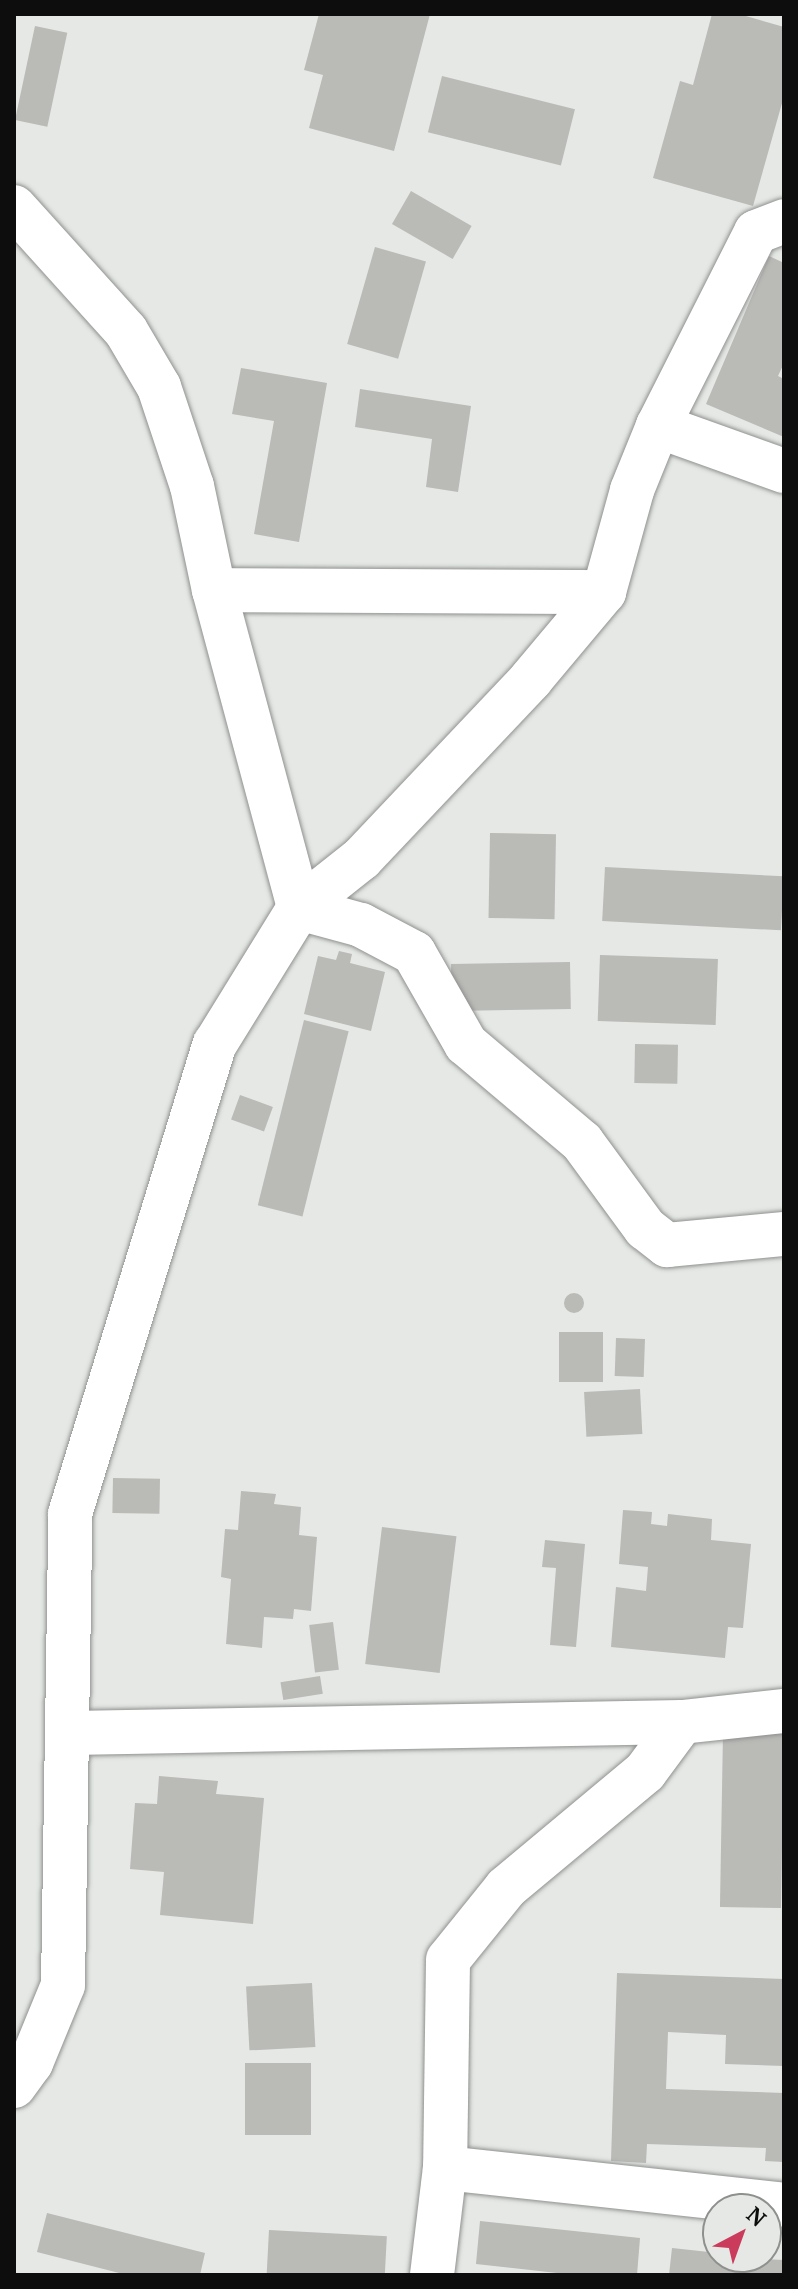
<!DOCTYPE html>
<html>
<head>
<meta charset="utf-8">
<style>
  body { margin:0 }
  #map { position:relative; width:798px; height:2289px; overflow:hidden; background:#e5e8e5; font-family:"PT Serif",serif }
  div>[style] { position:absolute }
  .building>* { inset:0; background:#babab7; transform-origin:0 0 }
  .round { border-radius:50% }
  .roads { filter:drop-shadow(0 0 2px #8f918f) drop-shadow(0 0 2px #8f918f) }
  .minor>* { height:44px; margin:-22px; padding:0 22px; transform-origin:22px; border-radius:22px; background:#fff }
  span { translate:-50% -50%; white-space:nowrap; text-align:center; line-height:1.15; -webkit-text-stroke:7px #e5e8e5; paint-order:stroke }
  .frame { position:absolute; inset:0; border:16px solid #0c0d0c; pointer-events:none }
  .north { position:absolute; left:702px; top:2193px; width:80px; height:80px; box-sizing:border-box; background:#e5e8e5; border:2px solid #8e908e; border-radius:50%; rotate:41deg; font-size:22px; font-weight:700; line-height:32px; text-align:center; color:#0c0d0c }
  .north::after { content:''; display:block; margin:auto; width:28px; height:36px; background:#cb3c5c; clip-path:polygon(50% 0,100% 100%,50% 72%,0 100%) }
</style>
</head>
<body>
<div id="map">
  <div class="building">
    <i style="clip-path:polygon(319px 14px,430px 14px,394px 151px,309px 128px,323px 75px,304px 70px)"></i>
    <i style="clip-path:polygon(712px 14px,739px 14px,784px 27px,784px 96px,753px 206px,653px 178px,680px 81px,693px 85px)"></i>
    <i style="left:35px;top:26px;width:33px;height:96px;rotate:12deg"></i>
    <i style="left:442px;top:76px;width:137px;height:58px;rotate:14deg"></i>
    <i style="left:411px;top:191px;width:70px;height:38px;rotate:30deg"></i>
    <i style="left:375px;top:247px;width:53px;height:101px;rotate:16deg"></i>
    <i style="clip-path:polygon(769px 256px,784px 263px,784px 363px,778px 376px,784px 379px,784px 437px,706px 404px)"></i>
    <i style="clip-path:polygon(241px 368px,327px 383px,299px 542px,254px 534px,274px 421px,232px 414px)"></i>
    <i style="clip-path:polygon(360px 389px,471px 406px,458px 492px,426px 487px,432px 439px,355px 427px)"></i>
    <i style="left:490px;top:833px;width:66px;height:85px;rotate:1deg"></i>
    <i style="left:605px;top:867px;width:179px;height:54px;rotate:3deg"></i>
    <i style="clip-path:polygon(339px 951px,352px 954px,350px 963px,385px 972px,371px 1031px,304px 1014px,318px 956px,336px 960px)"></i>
    <i style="left:600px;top:955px;width:118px;height:66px;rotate:2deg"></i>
    <i style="left:570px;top:962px;width:47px;height:119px;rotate:89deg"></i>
    <i style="left:304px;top:1020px;width:46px;height:191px;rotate:14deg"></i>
    <i style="left:635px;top:1044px;width:43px;height:39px;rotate:1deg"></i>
    <i style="left:240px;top:1095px;width:35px;height:26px;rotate:20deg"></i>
    <i class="round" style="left:564px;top:1293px;width:20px;height:20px"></i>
    <i style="left:559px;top:1332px;width:44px;height:50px"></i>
    <i style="left:616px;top:1338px;width:29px;height:38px;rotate:2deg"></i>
    <i style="left:640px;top:1389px;width:45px;height:56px;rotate:87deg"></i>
    <i style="left:113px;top:1478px;width:47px;height:35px;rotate:1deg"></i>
    <i style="clip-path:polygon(241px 1491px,276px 1494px,274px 1504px,301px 1507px,299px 1535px,317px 1537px,311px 1611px,294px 1609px,293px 1619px,264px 1617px,262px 1648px,226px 1644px,231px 1579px,221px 1577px,225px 1529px,238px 1530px)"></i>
    <i style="clip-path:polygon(623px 1510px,652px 1512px,651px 1524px,667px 1526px,668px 1514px,712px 1519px,711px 1540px,751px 1544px,743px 1628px,728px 1627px,725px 1658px,611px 1647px,616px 1587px,646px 1591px,648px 1567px,619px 1564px)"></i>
    <i style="left:382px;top:1527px;width:75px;height:138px;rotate:7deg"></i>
    <i style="clip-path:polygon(545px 1540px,585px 1544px,576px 1647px,550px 1645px,556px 1568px,542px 1567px)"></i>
    <i style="left:333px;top:1622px;width:48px;height:24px;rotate:83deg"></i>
    <i style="left:320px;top:1676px;width:18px;height:40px;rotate:81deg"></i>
    <i style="left:723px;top:1733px;width:61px;height:174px;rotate:1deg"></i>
    <i style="clip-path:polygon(159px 1776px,218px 1781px,216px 1794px,264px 1798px,253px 1924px,160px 1915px,164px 1872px,130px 1869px,135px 1803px,157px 1804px)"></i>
    <i style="clip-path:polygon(617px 1973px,784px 1979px,784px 2066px,725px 2064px,726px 2035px,668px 2032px,666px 2089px,784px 2093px,784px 2162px,765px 2161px,766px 2148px,647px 2144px,646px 2163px,611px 2161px)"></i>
    <i style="left:312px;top:1983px;width:64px;height:66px;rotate:87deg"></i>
    <i style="left:245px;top:2063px;width:66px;height:72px"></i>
    <i style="clip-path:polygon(47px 2213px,205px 2253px,200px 2275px,127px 2275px,37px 2252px)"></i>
    <i style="clip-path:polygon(480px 2221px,640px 2238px,637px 2275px,575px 2275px,476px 2264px)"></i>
    <i style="left:269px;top:2230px;width:118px;height:45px;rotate:3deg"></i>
    <i style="clip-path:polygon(672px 2248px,718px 2253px,718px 2257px,784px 2260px,784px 2275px,669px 2275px)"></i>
  </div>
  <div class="roads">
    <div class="minor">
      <i style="left:14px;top:207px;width:167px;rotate:47.9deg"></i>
      <i style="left:126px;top:331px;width:65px;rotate:59.5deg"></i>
      <i style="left:159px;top:387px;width:104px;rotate:71.6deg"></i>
      <i style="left:192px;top:486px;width:106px;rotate:78.1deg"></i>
      <i style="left:214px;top:590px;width:329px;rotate:75deg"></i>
      <i style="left:299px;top:908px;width:64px;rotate:15.3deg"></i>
      <i style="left:361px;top:925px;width:60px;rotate:27.8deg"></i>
      <i style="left:414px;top:953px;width:105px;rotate:60.3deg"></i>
      <i style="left:466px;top:1044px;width:152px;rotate:40.2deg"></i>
      <i style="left:582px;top:1142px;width:107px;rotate:53.8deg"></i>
      <i style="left:645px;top:1228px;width:28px;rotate:38deg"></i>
      <i style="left:667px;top:1245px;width:118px;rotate:-5.4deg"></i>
      <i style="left:658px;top:426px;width:134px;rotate:19.7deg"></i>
      <i style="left:214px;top:590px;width:390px;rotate:0.3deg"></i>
      <i style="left:682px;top:1722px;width:62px;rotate:126.5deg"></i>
      <i style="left:645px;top:1772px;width:181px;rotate:140.2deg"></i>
      <i style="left:506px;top:1888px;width:92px;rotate:128.9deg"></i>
      <i style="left:448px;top:1960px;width:208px;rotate:90.8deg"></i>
      <i style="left:445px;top:2168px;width:341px;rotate:6.2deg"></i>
      <i style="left:71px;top:1733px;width:611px;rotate:-1.03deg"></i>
      <i style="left:682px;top:1722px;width:103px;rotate:-6.2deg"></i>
      <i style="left:14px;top:2086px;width:29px;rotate:-54deg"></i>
      <i style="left:31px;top:2063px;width:84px;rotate:-67.7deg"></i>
      <i style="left:63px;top:1985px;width:471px;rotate:-89.1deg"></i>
      <i style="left:70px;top:1514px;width:492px;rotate:-72.9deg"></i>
      <i style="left:215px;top:1044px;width:160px;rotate:-58.3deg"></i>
      <i style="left:299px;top:908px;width:80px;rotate:-38.4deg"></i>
      <i style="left:362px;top:858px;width:246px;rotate:-46.6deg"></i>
      <i style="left:531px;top:679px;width:114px;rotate:-50deg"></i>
      <i style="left:604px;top:592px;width:106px;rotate:-74.6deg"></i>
      <i style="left:632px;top:490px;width:69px;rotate:-67.9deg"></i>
      <i style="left:658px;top:426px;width:217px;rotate:-63.2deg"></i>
      <i style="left:756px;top:232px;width:30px;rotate:-21deg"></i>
      <i style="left:432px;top:2275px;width:108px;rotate:-83.1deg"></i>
    </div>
  </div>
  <div class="frame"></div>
  <div class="north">N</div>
</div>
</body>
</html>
